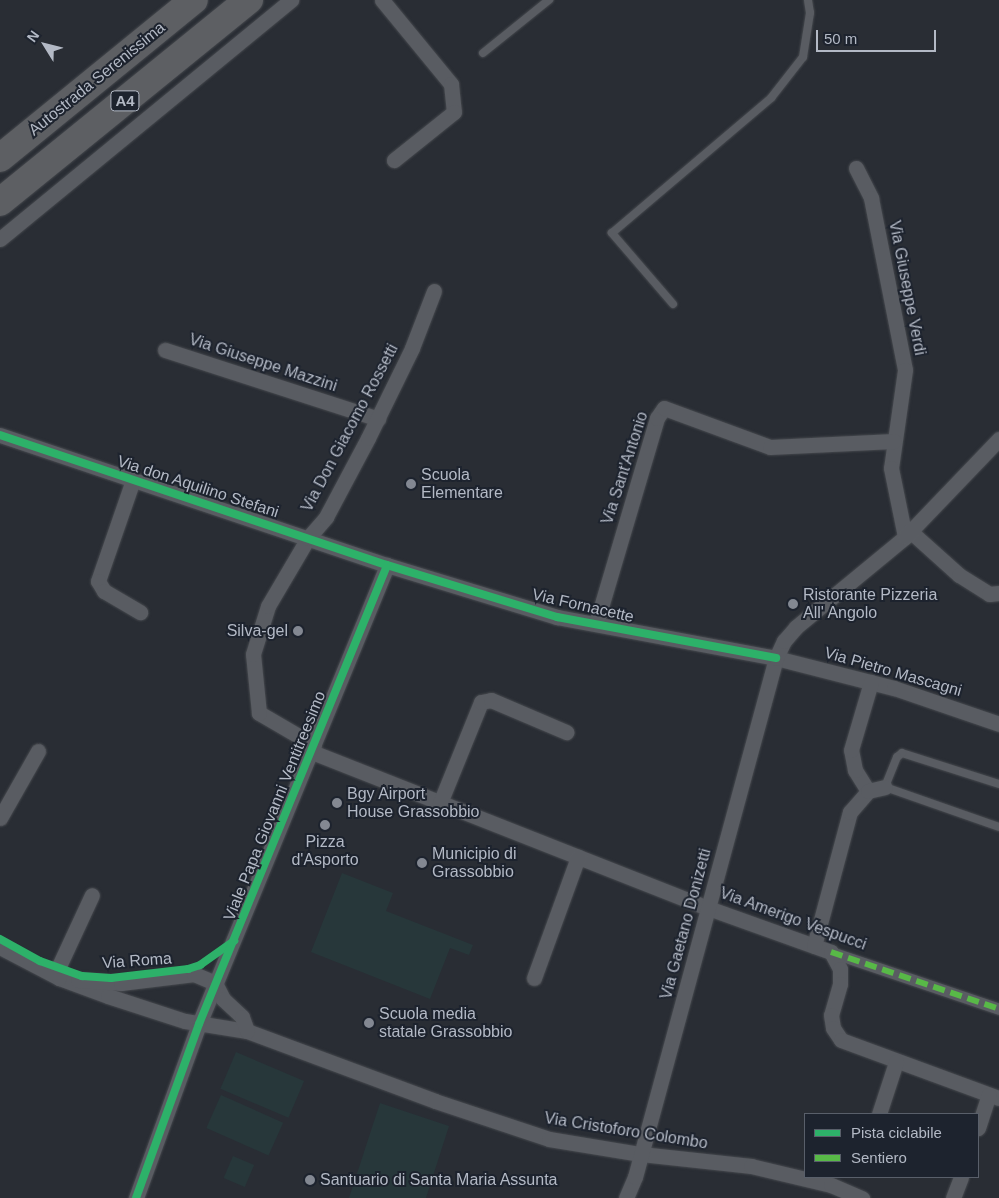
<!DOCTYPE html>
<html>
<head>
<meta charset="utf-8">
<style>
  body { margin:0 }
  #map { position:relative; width:999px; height:1198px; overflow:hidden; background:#292d34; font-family:Helvetica,sans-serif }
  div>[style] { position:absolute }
  .green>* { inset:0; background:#27373a; transform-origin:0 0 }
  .roads { filter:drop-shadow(0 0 1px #45484d) drop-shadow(0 0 1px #45484d) }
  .service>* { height:8px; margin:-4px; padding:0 4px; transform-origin:4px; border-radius:4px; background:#595c62 }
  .pedestrian>* { height:11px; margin:-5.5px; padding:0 5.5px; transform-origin:5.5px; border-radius:5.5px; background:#595c62 }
  .minor>* { height:15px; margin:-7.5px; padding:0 7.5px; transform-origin:7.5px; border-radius:7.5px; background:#595c62 }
  .motorway>* { height:28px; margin:-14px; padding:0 14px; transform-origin:14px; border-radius:14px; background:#5d5f63 }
  .quiet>* { height:6px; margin-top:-3px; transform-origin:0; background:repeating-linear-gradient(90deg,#58b947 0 12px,transparent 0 18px) }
  .cycleway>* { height:8px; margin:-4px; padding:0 4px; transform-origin:4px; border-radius:4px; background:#2db169 }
  .dots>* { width:14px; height:14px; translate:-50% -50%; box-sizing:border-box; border:2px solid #1d232e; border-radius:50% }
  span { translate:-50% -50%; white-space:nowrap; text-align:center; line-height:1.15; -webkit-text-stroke:4px #1d232e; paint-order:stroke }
  .shield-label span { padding:1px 4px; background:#1d232e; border:1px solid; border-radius:4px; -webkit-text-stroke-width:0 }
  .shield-label { font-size:15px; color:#b3b9c5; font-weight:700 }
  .street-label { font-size:16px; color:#b3b9c5 }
  .poi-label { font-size:16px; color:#b3b9c5 }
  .left { translate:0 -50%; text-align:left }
  .right { translate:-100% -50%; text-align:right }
  .legend { position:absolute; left:804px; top:1113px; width:175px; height:65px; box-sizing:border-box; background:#1d232e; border:1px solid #595f6a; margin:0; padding:6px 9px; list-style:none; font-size:15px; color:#b3b9c5 }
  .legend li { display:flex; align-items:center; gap:10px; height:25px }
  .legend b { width:25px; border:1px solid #595f6a }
  .north { position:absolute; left:20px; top:20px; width:50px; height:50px; -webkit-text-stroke:4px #1d232e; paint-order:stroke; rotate:306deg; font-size:14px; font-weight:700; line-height:20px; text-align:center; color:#b3b9c5 }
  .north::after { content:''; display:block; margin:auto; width:18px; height:22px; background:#b3b9c5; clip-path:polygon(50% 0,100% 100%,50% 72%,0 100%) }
  .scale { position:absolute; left:816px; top:30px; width:120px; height:22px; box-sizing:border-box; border:2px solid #b3b9c5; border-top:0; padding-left:6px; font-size:15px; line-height:18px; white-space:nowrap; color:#b3b9c5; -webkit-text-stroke:4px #1d232e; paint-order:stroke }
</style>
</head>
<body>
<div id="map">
  <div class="green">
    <i style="clip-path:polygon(342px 873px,393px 893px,386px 911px,473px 945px,469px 955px,450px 948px,430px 999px,311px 952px)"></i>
    <i style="left:236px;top:1052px;width:74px;height:40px;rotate:23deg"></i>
    <i style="left:221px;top:1095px;width:68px;height:36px;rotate:24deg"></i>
    <i style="clip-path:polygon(380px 1103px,449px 1126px,426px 1198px,349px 1198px)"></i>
    <i style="left:233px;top:1156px;width:23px;height:24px;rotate:23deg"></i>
  </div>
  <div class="roads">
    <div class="service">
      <i style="left:483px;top:53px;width:85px;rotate:-38.8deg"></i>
      <i style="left:673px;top:304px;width:94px;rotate:-130.7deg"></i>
      <i style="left:612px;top:233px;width:209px;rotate:-40.3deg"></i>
      <i style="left:771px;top:98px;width:52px;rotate:-52deg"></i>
      <i style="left:803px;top:57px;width:45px;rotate:-81deg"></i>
      <i style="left:810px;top:13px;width:13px;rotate:-99deg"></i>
      <i style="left:999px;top:784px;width:102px;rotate:-162.3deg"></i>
      <i style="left:902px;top:753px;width:6px;rotate:141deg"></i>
      <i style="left:897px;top:757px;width:32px;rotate:112deg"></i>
      <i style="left:885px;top:787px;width:121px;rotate:19.3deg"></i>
    </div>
    <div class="pedestrian">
      <i style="left:831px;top:952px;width:177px;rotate:18.7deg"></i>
    </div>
    <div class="minor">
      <i style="left:382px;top:0;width:109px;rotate:50.6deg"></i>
      <i style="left:451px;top:84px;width:28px;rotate:84deg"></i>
      <i style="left:454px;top:112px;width:77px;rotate:141.3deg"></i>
      <i style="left:856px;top:168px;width:34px;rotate:63deg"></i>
      <i style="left:871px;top:198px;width:175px;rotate:78.8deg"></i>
      <i style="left:905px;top:370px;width:99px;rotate:98.1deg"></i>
      <i style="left:891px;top:468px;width:70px;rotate:78.5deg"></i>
      <i style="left:0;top:239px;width:377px;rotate:-39.4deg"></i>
      <i style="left:165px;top:350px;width:224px;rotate:17.9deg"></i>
      <i style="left:0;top:435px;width:408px;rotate:18.6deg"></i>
      <i style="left:387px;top:565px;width:178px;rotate:17deg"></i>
      <i style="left:557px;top:617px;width:223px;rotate:10.6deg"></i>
      <i style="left:776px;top:658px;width:122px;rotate:14.3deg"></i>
      <i style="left:894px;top:688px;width:111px;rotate:18.9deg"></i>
      <i style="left:133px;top:480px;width:107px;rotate:109.1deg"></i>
      <i style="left:98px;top:581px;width:12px;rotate:59deg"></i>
      <i style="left:104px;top:591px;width:42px;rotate:30.3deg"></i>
      <i style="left:910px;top:531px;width:66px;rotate:41.9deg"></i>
      <i style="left:959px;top:575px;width:36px;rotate:32deg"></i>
      <i style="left:989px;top:594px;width:10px;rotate:-6deg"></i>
      <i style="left:596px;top:624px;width:215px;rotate:-73.5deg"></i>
      <i style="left:657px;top:418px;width:12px;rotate:-55deg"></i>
      <i style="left:664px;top:408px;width:113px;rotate:20.2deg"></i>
      <i style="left:770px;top:447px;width:124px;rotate:-2.8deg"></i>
      <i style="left:314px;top:745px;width:64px;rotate:-149.8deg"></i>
      <i style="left:259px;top:713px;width:59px;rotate:-95.8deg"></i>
      <i style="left:253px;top:654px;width:50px;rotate:-72.6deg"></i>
      <i style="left:268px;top:606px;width:79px;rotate:-59.5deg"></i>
      <i style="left:308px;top:538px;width:28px;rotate:-49deg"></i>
      <i style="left:326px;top:517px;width:89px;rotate:-62deg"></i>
      <i style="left:368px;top:438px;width:100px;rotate:-63.9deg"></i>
      <i style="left:412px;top:348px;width:61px;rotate:-68.9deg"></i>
      <i style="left:312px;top:752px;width:414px;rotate:21.5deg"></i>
      <i style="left:697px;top:904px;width:142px;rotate:19.7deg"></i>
      <i style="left:831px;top:952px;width:19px;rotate:62deg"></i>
      <i style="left:840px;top:969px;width:15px;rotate:90deg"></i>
      <i style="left:840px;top:984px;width:32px;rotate:106deg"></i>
      <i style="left:831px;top:1015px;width:13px;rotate:81deg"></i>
      <i style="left:833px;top:1028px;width:14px;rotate:56deg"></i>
      <i style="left:841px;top:1040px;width:168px;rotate:20.2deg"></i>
      <i style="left:868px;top:791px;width:25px;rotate:-122deg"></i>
      <i style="left:855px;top:770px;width:20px;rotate:-101deg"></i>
      <i style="left:851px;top:750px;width:71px;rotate:-73.6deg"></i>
      <i style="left:440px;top:803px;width:109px;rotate:-67.9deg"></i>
      <i style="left:481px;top:702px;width:10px;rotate:-11deg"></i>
      <i style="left:491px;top:700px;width:82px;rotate:23.1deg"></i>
      <i style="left:0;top:818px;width:77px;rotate:-60.4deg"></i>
      <i style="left:814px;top:946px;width:139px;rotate:-75deg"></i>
      <i style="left:850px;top:812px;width:28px;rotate:-49deg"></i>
      <i style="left:868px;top:791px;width:17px;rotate:-13deg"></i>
      <i style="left:0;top:947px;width:67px;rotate:27.7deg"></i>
      <i style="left:59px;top:978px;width:52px;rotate:20.2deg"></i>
      <i style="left:108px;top:996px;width:81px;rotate:18deg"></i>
      <i style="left:185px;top:1021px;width:63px;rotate:9.2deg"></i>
      <i style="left:247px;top:1031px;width:201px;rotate:20.4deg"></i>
      <i style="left:435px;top:1101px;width:120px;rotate:18.4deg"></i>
      <i style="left:549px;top:1139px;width:93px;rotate:9.3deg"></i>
      <i style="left:641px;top:1154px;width:111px;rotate:6.2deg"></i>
      <i style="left:751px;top:1166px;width:82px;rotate:13.4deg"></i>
      <i style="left:831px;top:1185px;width:34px;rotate:23deg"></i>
      <i style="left:59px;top:978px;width:12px;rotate:-90deg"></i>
      <i style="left:59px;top:966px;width:78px;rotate:-65.1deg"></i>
      <i style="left:534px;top:978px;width:129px;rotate:-70deg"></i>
      <i style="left:78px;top:980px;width:43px;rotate:4deg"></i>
      <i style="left:121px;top:983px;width:74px;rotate:-7deg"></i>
      <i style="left:194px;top:974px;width:23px;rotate:23deg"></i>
      <i style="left:215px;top:983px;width:18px;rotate:63deg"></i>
      <i style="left:223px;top:999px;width:26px;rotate:43deg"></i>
      <i style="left:242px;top:1017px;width:15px;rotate:70deg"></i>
      <i style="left:879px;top:1114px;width:55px;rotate:-71.9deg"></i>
      <i style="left:978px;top:1128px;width:35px;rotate:-72deg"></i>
      <i style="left:136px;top:1198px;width:185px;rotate:-70.1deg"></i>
      <i style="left:199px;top:1024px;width:496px;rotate:-67.7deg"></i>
      <i style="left:626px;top:1198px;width:23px;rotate:-67deg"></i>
      <i style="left:635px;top:1177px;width:538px;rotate:-74.8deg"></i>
      <i style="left:776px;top:658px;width:19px;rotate:-65deg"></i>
      <i style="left:784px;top:641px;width:18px;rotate:-49deg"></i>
      <i style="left:796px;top:627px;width:141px;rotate:-39.5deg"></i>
      <i style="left:905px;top:537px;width:136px;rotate:-46.2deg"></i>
      <i style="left:953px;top:1198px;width:22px;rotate:-69deg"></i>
    </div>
    <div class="motorway">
      <i style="left:0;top:158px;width:250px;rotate:-39.2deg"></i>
      <i style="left:0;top:202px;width:321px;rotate:-39.1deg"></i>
    </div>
  </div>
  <div class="quiet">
    <i style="left:831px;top:952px;width:177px;rotate:18.7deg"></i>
  </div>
  <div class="cycleway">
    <i style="left:0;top:435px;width:408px;rotate:18.6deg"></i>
    <i style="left:387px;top:565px;width:178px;rotate:17deg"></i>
    <i style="left:557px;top:617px;width:223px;rotate:10.6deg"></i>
    <i style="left:0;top:939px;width:46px;rotate:28.8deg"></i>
    <i style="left:40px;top:961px;width:45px;rotate:19.7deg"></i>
    <i style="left:82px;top:976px;width:29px;rotate:4deg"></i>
    <i style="left:111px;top:978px;width:78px;rotate:-6.7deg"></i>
    <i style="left:188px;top:969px;width:13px;rotate:-18deg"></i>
    <i style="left:200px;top:965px;width:42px;rotate:-35.2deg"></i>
    <i style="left:136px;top:1198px;width:185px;rotate:-70.1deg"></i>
    <i style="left:199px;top:1024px;width:496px;rotate:-67.7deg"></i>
  </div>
  <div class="dots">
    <i style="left:411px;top:484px;background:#838892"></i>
    <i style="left:793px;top:604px;background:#838892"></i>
    <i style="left:298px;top:631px;background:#838892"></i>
    <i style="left:337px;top:803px;background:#838892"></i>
    <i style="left:325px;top:825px;background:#838892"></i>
    <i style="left:422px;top:863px;background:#838892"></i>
    <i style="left:369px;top:1023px;background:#838892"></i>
    <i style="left:310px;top:1180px;background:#838892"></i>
  </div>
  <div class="shield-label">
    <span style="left:125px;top:101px">A4</span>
  </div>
  <div class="street-label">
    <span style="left:97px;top:79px;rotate:-39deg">Autostrada Serenissima</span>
    <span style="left:907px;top:288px;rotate:79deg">Via Giuseppe Verdi</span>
    <span style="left:263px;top:363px;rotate:18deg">Via Giuseppe Mazzini</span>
    <span style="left:350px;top:428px;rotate:-62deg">Via Don Giacomo Rossetti</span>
    <span style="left:625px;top:468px;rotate:-72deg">Via Sant'Antonio</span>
    <span style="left:198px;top:487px;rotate:18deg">Via don Aquilino Stefani</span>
    <span style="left:583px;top:606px;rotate:13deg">Via Fornacette</span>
    <span style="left:893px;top:672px;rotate:16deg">Via Pietro Mascagni</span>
    <span style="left:275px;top:806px;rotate:-68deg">Viale Papa Giovanni Ventitreesimo</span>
    <span style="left:793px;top:919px;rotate:20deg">Via Amerigo Vespucci</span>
    <span style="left:686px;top:924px;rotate:-75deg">Via Gaetano Donizetti</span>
    <span style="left:137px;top:961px;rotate:-4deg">Via Roma</span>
    <span style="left:626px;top:1131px;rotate:9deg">Via Cristoforo Colombo</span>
  </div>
  <div class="poi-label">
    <span class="left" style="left:421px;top:484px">Scuola<br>Elementare</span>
    <span class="left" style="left:803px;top:604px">Ristorante Pizzeria<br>All' Angolo</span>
    <span class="right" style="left:288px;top:631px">Silva-gel</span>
    <span class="left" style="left:347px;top:803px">Bgy Airport<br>House Grassobbio</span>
    <span style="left:325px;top:851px">Pizza<br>d'Asporto</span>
    <span class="left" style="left:432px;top:863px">Municipio di<br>Grassobbio</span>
    <span class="left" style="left:379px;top:1023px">Scuola media<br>statale Grassobbio</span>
    <span class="left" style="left:320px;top:1180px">Santuario di Santa Maria Assunta</span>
  </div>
  <ul class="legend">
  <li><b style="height:6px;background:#2db169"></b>Pista ciclabile</li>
  <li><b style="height:6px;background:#58b947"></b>Sentiero</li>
  </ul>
  <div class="north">N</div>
  <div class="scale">50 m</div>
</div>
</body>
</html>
